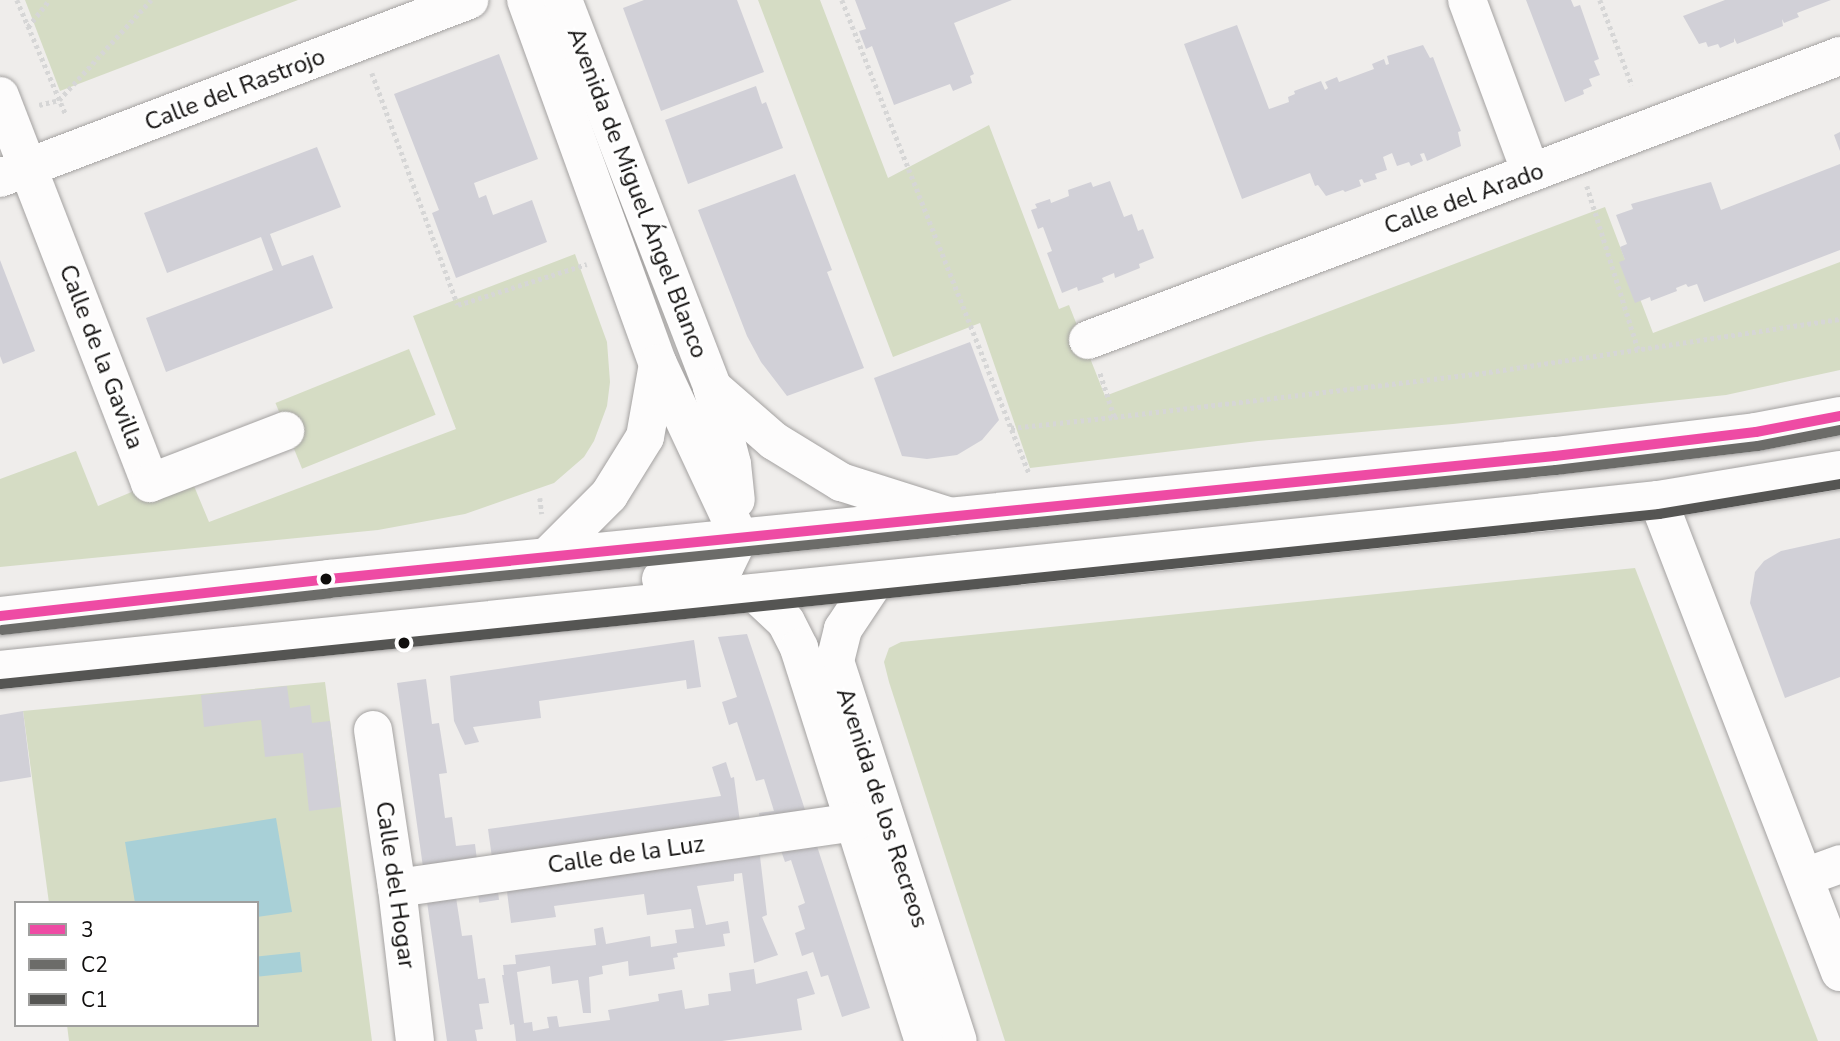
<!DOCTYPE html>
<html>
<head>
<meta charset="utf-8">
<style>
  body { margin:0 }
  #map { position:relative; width:1840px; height:1041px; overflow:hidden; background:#efedeb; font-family:"Nunito Sans",sans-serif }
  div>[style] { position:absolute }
  .green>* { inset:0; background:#d5dcc4; transform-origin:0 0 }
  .water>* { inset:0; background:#a8d0d7; transform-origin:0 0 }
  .building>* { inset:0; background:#d1d0d7; transform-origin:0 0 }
  .path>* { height:4.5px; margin-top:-2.25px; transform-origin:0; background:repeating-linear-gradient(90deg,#d6d6d6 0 3.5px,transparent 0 7px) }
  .roads { filter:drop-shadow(0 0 2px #a4a2a1) drop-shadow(0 0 2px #a4a2a1) }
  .minor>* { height:38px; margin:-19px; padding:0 19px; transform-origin:19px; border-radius:19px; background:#fdfcfc }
  .major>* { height:38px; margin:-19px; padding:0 19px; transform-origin:19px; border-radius:19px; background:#fdfcfc }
  .bus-1>* { height:10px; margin:-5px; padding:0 5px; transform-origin:5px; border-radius:5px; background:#ee4ba4 }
  .bus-2>* { height:10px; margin:-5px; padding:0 5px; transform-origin:5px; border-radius:5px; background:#6c6c69 }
  .bus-3>* { height:10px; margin:-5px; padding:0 5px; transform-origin:5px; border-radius:5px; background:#555553 }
  .dots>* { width:19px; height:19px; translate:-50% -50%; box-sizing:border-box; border:4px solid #fff; border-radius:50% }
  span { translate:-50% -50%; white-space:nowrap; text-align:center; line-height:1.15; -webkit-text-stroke:5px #fff; paint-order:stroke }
  .street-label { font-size:24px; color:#100e0d }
  .legend { position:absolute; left:14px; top:901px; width:245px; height:126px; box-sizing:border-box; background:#fff; border:2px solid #9f9f9e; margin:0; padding:9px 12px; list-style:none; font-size:21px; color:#100e0d }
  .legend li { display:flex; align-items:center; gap:14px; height:35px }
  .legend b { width:35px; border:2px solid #9f9f9e }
</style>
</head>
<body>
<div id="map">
  <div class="green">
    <i style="clip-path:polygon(25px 0,298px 0,60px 91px)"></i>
    <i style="clip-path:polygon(758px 0,820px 0,888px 178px,989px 125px,1059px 309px,1069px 305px,1105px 396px,1605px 207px,1653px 333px,1840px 262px,1840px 370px,1726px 395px,1453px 424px,1258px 441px,1030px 468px,980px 323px,893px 357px)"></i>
    <i style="clip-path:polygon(575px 254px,607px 342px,610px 382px,607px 406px,594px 441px,584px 457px,554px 483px,465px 514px,378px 530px,0 567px,0 479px,76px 451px,98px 506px,134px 491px,194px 486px,209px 522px,456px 429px,413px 316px)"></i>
    <i style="left:409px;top:349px;width:71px;height:144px;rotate:68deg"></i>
    <i style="clip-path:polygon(1635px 568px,1818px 1041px,1005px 1041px,889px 682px,884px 662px,889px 648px,901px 642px)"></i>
    <i style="clip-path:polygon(325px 682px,372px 1041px,69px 1041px,67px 1025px,257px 1025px,257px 903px,49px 903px,23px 711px)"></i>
  </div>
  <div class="water">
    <i style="clip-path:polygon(276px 818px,292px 912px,257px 917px,257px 903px,135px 903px,125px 842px)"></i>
    <i style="left:300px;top:952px;width:20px;height:43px;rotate:84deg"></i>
  </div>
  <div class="building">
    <i style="clip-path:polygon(644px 0,737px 0,764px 72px,661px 111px,623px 8px)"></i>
    <i style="clip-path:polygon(855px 0,1012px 0,954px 23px,974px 74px,970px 76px,972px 83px,953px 91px,950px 84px,894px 105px,872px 46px,866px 49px,859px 31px,866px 29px)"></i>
    <i style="clip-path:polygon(1526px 0,1571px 0,1574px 7px,1580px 5px,1599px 59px,1594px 61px,1600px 75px,1589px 79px,1592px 86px,1583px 90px,1584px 94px,1565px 102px)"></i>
    <i style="clip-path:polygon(1725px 0,1831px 0,1797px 13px,1799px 17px,1784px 23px,1782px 19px,1783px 26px,1737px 44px,1734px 38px,1734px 42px,1720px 48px,1718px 44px,1708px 47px,1706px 42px,1699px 44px,1683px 16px)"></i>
    <i style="clip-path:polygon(1237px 25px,1269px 109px,1289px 102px,1288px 97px,1295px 94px,1294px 91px,1321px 81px,1325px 90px,1328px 88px,1325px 82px,1337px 77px,1339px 82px,1374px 69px,1372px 64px,1384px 59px,1386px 65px,1389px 64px,1387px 56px,1423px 45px,1430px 58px,1433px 57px,1461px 131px,1458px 132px,1461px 146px,1427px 161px,1424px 153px,1420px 154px,1423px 161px,1411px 166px,1409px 162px,1397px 166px,1392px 153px,1383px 157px,1387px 170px,1375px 174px,1377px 179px,1364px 183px,1362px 179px,1359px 180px,1361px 186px,1345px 192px,1343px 190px,1326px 196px,1318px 185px,1315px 186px,1310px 173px,1242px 199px,1184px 44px)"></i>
    <i style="clip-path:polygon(499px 54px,538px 159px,474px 183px,479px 198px,486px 195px,493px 215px,532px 200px,547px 242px,456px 278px,432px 213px,439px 210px,394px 94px)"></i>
    <i style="clip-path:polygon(756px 86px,762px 104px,766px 102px,783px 148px,688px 184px,665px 120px)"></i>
    <i style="clip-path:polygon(1840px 132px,1840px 151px,1834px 135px)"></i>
    <i style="clip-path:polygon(317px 147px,341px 207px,270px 234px,282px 266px,313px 255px,333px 308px,166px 372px,146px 318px,273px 270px,261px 237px,167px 273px,144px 213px)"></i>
    <i style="clip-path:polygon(1840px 164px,1840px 250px,1704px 302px,1697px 284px,1688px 287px,1686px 284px,1676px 288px,1677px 291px,1651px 301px,1650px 297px,1635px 303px,1619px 262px,1625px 260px,1620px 247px,1627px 244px,1616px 215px,1633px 209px,1631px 204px,1711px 182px,1721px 210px)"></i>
    <i style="clip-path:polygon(795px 174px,832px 270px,827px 272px,864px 368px,787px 396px,761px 362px,747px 336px,698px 210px)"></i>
    <i style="clip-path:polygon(1110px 181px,1124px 217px,1132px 214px,1138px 231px,1143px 229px,1154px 258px,1139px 264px,1140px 268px,1115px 278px,1114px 273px,1102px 278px,1104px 282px,1078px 291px,1077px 287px,1062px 293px,1047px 253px,1052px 251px,1043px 227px,1038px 229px,1031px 210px,1037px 208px,1035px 204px,1050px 199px,1051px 203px,1069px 196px,1068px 190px,1091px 182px,1093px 187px)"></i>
    <i style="clip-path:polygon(0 260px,35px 351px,3px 364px,0 356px)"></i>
    <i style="clip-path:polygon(970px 342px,999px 420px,982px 440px,957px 455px,927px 459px,902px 456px,874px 378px)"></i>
    <i style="clip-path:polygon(1840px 538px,1840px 677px,1785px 698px,1750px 603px,1755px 572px,1764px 561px,1781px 551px)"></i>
    <i style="clip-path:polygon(747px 634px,773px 711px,806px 813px,760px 820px,759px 813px,774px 811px,764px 779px,756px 781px,737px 722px,729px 725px,722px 702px,737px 697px,718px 637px)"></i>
    <i style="clip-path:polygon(694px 640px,701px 687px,687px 689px,686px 680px,539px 701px,541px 718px,473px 727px,479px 742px,465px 745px,454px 721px,450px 676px)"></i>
    <i style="clip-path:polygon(426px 679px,432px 724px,439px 723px,447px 773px,439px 774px,445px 818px,452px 817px,456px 846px,475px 844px,477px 860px,423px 867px,397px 683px)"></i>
    <i style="clip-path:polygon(287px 686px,290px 708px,310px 705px,312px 723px,330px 721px,341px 807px,309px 811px,303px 753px,265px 757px,261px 720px,204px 727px,201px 695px)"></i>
    <i style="clip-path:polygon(23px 711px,31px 777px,0 782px,0 715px)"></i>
    <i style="clip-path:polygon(726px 762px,731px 778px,734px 777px,740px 822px,492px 858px,488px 829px,721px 796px,712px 767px)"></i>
    <i style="clip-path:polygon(815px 840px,870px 1008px,842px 1017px,828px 975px,821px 977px,813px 952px,802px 956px,795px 933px,805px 929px,798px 906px,805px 903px,791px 860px,785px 862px,779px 845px)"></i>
    <i style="clip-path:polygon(759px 848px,767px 915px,762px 917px,778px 955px,754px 963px,742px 873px,734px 874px,734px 881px,697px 886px,706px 925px,728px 921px,730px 933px,723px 934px,725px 946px,677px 953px,678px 957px,673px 958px,675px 969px,629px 976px,628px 961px,602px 966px,603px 974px,589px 977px,591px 1013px,583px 1013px,578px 980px,552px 984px,550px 966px,517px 972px,524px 1023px,532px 1022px,533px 1031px,549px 1028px,547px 1017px,557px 1016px,559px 1027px,610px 1020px,608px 1010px,659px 1001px,658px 994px,682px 990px,685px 1009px,709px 1005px,708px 994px,731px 991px,729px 973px,754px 969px,756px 984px,807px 971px,815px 994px,797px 999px,802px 1030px,722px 1041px,516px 1041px,514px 1024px,510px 1025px,502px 975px,504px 975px,503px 965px,516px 964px,515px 955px,596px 945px,594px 929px,603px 927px,606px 944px,650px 936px,651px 947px,677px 943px,675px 930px,694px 928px,691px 909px,647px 915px,644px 894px,554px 906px,556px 917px,511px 923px,506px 884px)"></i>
    <i style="left:497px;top:885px;width:15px;height:20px;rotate:82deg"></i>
    <i style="clip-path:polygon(455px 891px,462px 936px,472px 935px,478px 979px,485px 978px,489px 1003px,479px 1004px,483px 1029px,475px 1030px,477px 1041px,447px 1041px,426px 895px)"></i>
  </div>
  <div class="path">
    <i style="left:17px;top:0;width:125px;rotate:66.9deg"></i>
    <i style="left:842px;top:0;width:509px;rotate:68.43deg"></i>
    <i style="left:1600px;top:0;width:91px;rotate:69.4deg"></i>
    <i style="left:28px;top:27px;width:34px;rotate:-52deg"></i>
    <i style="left:372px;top:73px;width:247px;rotate:69.7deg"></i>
    <i style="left:458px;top:305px;width:135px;rotate:-17.6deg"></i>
    <i style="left:39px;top:105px;width:21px;rotate:-14deg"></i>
    <i style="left:59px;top:100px;width:136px;rotate:-47.4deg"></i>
    <i style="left:1587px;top:186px;width:171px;rotate:72.6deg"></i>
    <i style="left:1114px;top:417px;width:378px;rotate:-6.8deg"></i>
    <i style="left:1489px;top:372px;width:355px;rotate:-8.6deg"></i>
    <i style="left:1011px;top:428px;width:104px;rotate:-6.1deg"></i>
    <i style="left:1114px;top:417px;width:48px;rotate:-108.1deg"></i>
    <i style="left:540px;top:498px;width:16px;rotate:83deg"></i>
  </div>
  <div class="roads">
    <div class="minor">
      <i style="left:526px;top:0;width:387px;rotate:70.1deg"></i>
      <i style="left:658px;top:364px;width:191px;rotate:64.9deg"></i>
      <i style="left:563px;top:0;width:415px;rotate:68.9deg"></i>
      <i style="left:712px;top:387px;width:80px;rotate:75.4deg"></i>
      <i style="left:732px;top:464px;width:36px;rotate:84deg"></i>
      <i style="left:1467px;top:0;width:184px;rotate:69.7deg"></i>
      <i style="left:0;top:96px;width:415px;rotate:68.8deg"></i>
      <i style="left:150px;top:483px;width:145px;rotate:-21.1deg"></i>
      <i style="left:0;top:178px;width:502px;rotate:-20.78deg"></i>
      <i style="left:1088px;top:340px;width:804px;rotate:-20.69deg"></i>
      <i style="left:712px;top:387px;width:82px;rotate:41.1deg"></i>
      <i style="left:774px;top:441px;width:79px;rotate:31.5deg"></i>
      <i style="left:841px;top:482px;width:115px;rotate:17.7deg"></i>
      <i style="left:1658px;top:500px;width:506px;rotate:68.91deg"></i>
      <i style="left:547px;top:557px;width:88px;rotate:-45deg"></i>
      <i style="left:609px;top:495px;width:68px;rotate:-58.2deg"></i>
      <i style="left:645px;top:437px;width:74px;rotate:-79.9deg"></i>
      <i style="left:875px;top:581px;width:58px;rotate:123.7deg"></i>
      <i style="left:843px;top:629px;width:33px;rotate:104deg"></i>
      <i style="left:835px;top:661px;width:399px;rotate:72.1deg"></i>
      <i style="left:755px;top:593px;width:42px;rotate:43.1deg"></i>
      <i style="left:786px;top:622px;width:29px;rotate:63deg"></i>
      <i style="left:799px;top:648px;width:412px;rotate:72.4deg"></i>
      <i style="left:373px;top:730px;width:160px;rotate:81.4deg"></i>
      <i style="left:397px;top:888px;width:154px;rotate:83.3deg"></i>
      <i style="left:1805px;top:877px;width:37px;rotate:-20deg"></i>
      <i style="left:397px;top:888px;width:462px;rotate:-8.2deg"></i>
    </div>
    <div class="major">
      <i style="left:661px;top:579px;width:40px;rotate:-7.1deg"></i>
      <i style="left:701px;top:574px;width:25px;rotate:-18deg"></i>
      <i style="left:725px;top:566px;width:32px;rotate:-64deg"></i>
      <i style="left:0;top:616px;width:331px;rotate:-6.4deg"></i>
      <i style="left:329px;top:579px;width:1232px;rotate:-5.73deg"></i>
      <i style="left:1555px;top:456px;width:202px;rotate:-6.8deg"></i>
      <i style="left:1756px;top:432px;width:86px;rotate:-10.8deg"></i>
      <i style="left:0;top:670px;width:1552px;rotate:-5.84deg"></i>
      <i style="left:1544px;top:512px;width:115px;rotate:-6deg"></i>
      <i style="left:1658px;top:500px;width:184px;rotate:-9.4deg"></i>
    </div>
  </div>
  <div class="bus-1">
    <i style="left:0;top:616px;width:331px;rotate:-6.4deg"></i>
    <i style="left:329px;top:579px;width:1232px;rotate:-5.73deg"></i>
    <i style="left:1555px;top:456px;width:202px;rotate:-6.8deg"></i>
    <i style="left:1756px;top:432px;width:86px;rotate:-10.8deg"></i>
  </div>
  <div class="bus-2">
    <i style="left:2px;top:630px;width:330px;rotate:-6.4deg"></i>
    <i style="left:330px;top:593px;width:1232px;rotate:-5.73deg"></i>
    <i style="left:1556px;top:470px;width:203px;rotate:-6.8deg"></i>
    <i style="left:1758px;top:446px;width:84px;rotate:-11deg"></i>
  </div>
  <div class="bus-3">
    <i style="left:1px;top:684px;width:1667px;rotate:-5.85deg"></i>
    <i style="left:1659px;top:514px;width:183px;rotate:-9.4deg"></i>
  </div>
  <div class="dots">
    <i style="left:326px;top:579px;background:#100e0d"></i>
    <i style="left:404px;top:643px;background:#100e0d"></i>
  </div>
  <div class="street-label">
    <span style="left:235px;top:90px;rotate:-21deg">Calle del Rastrojo</span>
    <span style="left:637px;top:193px;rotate:69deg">Avenida de Miguel Ángel Blanco</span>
    <span style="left:1464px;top:199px;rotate:-20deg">Calle del Arado</span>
    <span style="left:101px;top:357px;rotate:69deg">Calle de la Gavilla</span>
    <span style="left:882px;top:808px;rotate:72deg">Avenida de los Recreos</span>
    <span style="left:626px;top:855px;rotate:-8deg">Calle de la Luz</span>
    <span style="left:395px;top:885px;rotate:82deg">Calle del Hogar</span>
  </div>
  <ul class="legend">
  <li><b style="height:9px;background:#ee4ba4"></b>3</li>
  <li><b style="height:9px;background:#6c6c69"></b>C2</li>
  <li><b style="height:9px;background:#555553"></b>C1</li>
  </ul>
</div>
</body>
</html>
